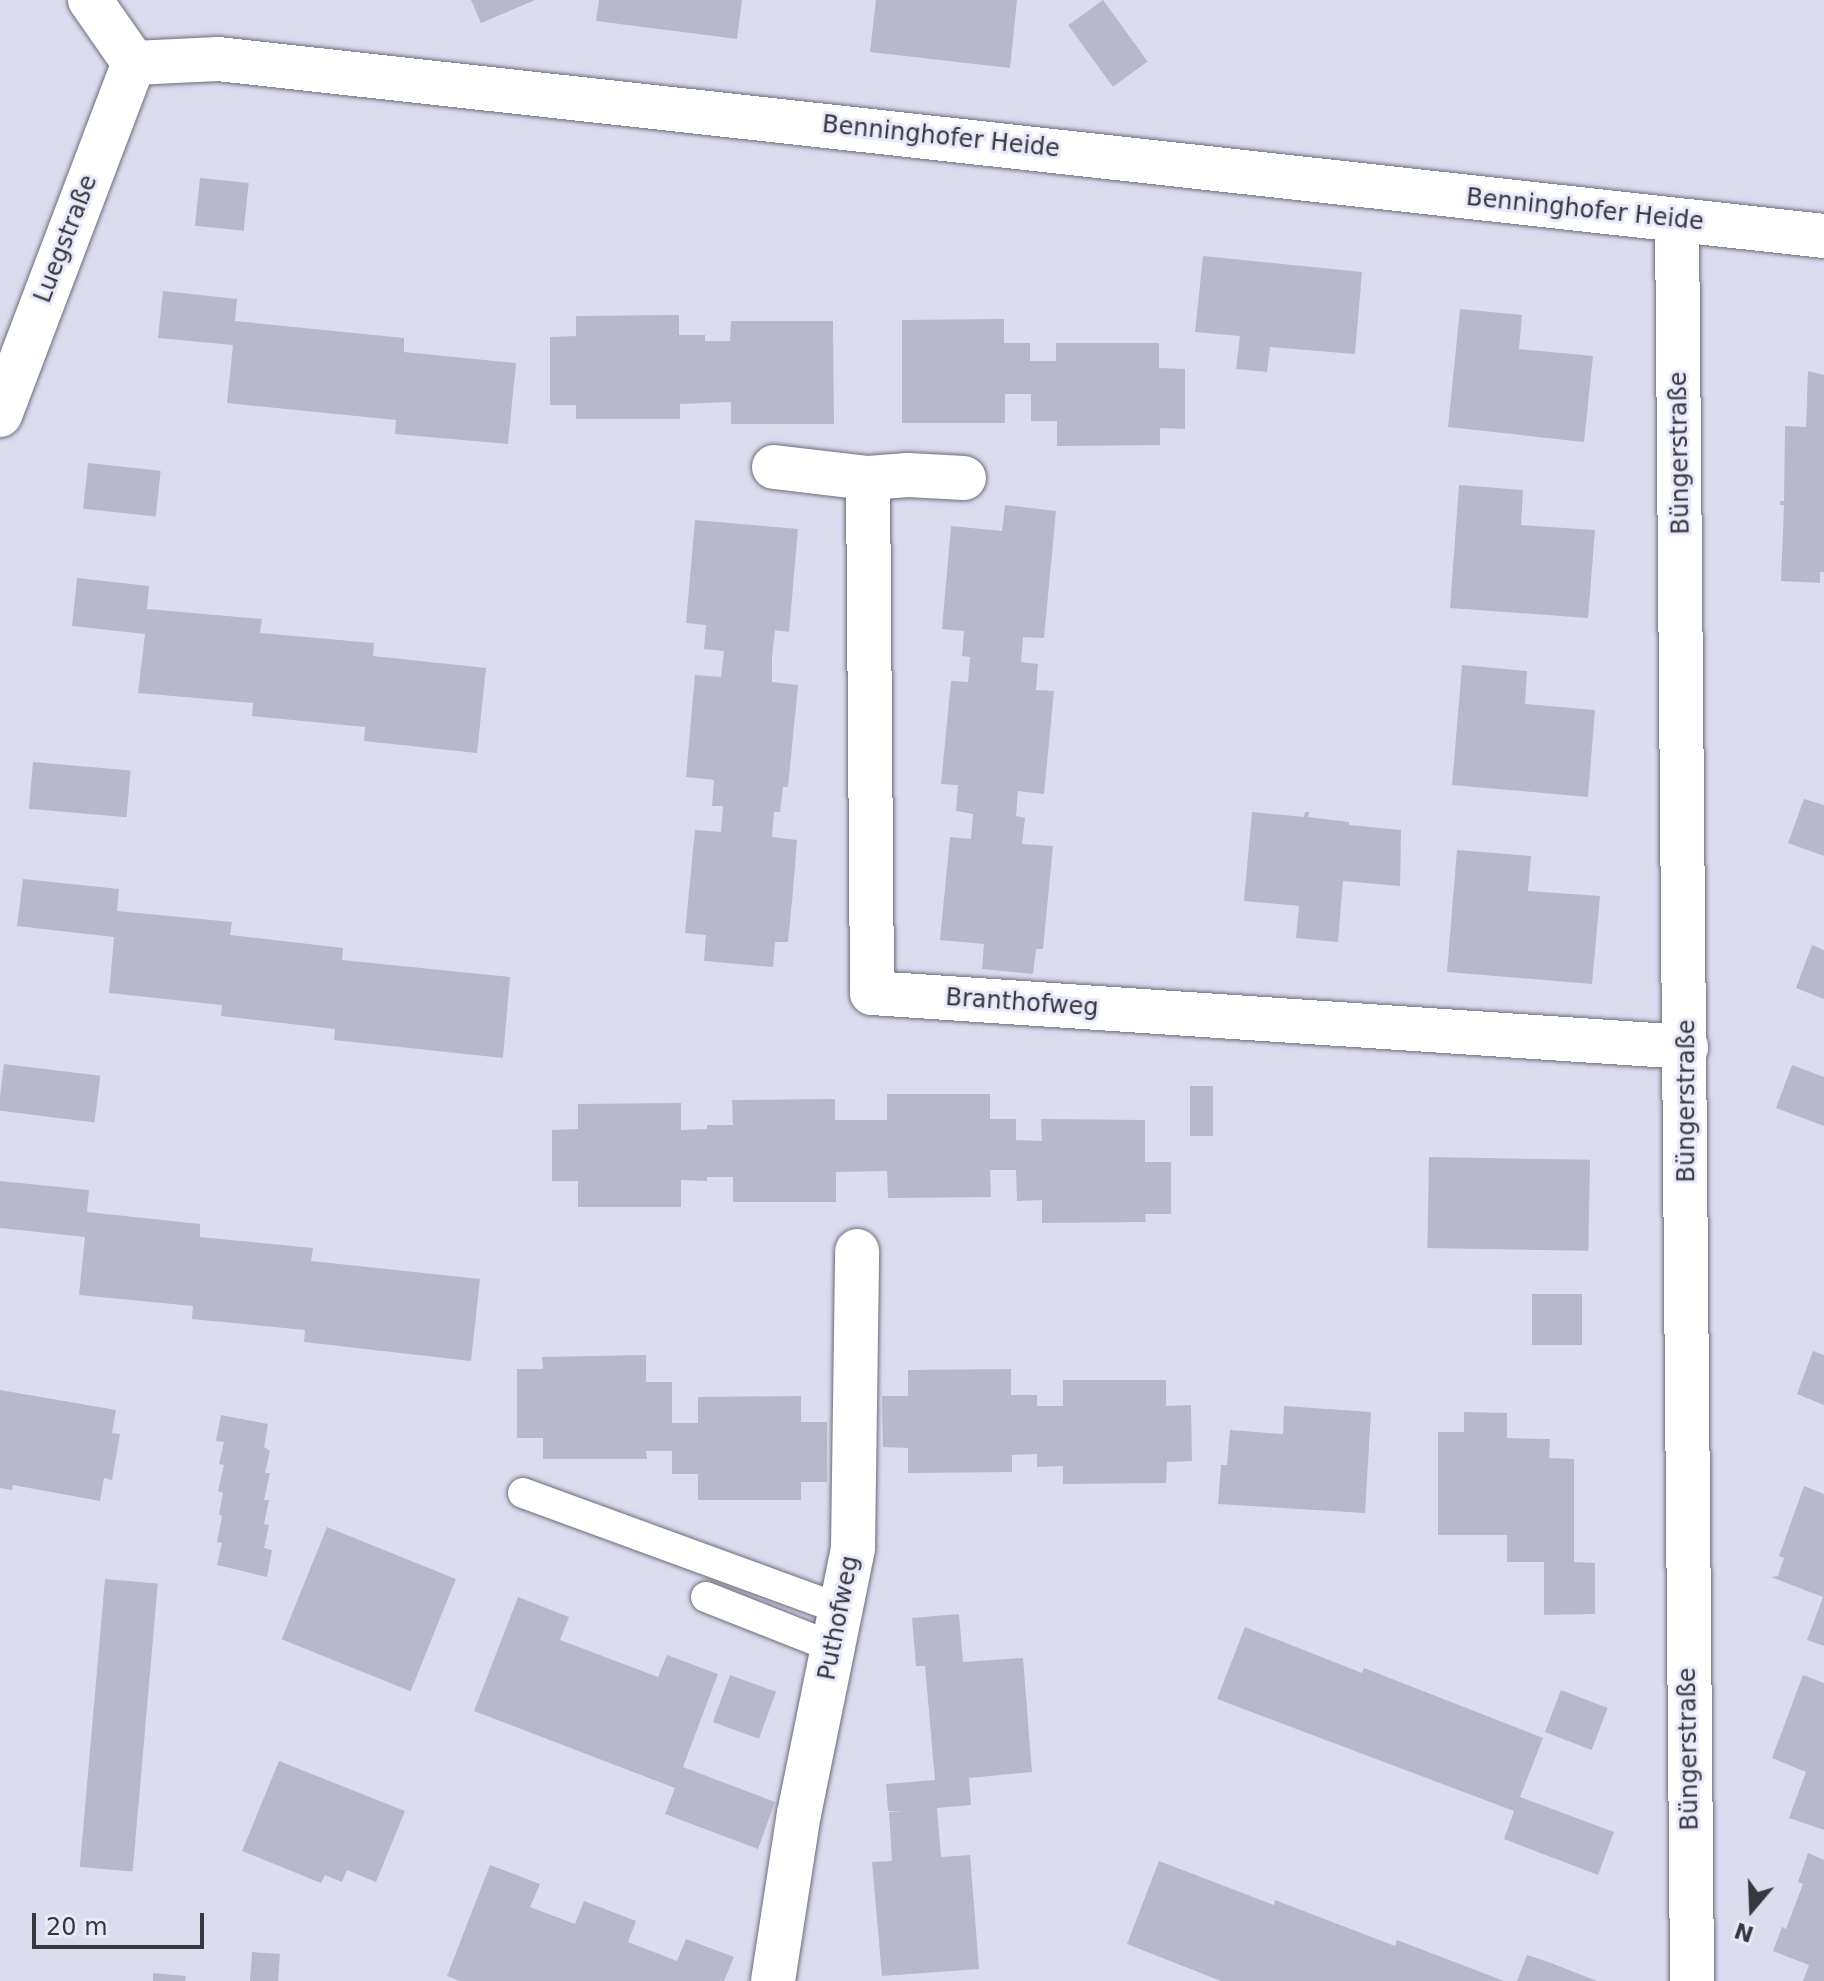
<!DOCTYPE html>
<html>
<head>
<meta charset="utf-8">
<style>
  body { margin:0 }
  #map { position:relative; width:1824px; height:1981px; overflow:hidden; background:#dcdcef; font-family:"DejaVu Sans",sans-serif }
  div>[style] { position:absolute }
  .building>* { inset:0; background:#b8b8ca; transform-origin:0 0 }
  .roads { filter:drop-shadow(0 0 2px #6c6c7d) drop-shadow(0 0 2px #6c6c7d) }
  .lane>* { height:30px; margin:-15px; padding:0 15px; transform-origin:15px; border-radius:15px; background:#fff }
  .street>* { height:44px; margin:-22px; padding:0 22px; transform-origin:22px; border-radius:22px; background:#fff }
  span { translate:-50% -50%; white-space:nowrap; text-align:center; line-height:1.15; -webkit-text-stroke:6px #e9e9fc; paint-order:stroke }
  .street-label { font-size:24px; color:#37373e }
  .north { position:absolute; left:1712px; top:1869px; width:80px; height:80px; -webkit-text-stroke:6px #e9e9fc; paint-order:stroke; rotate:199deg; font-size:22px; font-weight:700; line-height:32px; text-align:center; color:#37373e }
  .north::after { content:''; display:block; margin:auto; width:28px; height:36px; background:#37373e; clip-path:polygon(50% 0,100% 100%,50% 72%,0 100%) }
  .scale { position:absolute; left:32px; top:1913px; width:172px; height:36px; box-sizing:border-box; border:4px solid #37373e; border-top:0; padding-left:10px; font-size:24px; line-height:28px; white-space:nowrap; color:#37373e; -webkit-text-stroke:6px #e9e9fc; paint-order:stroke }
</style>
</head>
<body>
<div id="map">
  <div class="building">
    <i style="clip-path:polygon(471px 0,535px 0,481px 23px)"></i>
    <i style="clip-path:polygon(599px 0,742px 0,737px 39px,596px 21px)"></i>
    <i style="clip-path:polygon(876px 0,1017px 0,1010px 68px,870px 52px)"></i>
    <i style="left:1103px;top:0;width:76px;height:43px;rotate:54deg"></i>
    <i style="left:200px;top:178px;width:49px;height:48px;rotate:6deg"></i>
    <i style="clip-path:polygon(1203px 256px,1362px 272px,1355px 354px,1270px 347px,1267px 372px,1236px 369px,1240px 336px,1195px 332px)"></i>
    <i style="clip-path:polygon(163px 291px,237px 299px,235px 321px,404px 338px,404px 352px,516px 363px,508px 444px,395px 434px,396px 420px,227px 403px,233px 345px,158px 338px)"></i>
    <i style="clip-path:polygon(1460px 309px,1522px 315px,1519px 349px,1593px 356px,1584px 442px,1448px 427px)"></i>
    <i style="clip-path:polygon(679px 315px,679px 335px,705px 335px,705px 341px,730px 341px,731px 321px,833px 321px,834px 424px,731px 424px,731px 402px,680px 404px,680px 419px,576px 419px,576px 405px,550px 405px,550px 337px,576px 336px,576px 316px)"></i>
    <i style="clip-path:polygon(1004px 319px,1004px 343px,1030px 343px,1030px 361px,1056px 361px,1056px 343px,1159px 343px,1159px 368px,1185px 369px,1185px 429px,1160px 428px,1160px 445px,1057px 446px,1057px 421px,1031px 421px,1031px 394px,1005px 394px,1005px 423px,902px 423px,902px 320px)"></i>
    <i style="clip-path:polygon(1808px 371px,1824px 375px,1824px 572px,1820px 572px,1820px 583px,1781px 581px,1784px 505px,1780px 505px,1780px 501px,1784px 501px,1785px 426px,1806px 427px)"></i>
    <i style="left:88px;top:463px;width:73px;height:46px;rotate:6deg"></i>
    <i style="clip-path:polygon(1459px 485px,1523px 490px,1521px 525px,1595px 530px,1588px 618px,1450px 608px)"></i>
    <i style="clip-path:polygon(1005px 505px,1056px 511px,1044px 638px,1023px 637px,1021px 662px,1038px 664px,1036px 690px,1054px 691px,1044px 794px,1018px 791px,1016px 816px,1025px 818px,1022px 844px,1053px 846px,1043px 949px,1036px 949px,1033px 974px,982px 969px,984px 944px,940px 940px,950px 837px,971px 839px,973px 814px,956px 811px,958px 785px,941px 784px,951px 681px,968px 682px,970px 657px,962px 656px,964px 631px,942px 629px,951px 526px,1002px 531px)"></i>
    <i style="clip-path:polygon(695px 520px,798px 529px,789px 632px,775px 630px,772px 657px,772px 682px,798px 685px,788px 787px,783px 787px,780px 812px,774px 812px,772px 837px,797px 840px,793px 891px,788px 942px,775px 942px,773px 967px,704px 961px,706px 935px,685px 933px,695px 830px,721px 832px,723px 806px,712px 806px,714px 780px,686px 777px,695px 675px,721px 677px,724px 651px,704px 649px,706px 625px,686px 623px)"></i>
    <i style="clip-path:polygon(77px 578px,149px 586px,147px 609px,262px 619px,260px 633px,374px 643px,373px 656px,486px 668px,477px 753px,364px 741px,365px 727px,252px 716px,253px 703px,138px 693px,145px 634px,72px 626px)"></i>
    <i style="clip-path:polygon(1462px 665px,1527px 671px,1525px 704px,1595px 710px,1588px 797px,1452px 785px)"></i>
    <i style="left:33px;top:762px;width:98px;height:47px;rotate:5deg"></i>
    <i style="clip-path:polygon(1804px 799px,1824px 805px,1824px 856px,1788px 843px)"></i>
    <i style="clip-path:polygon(1252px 812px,1304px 817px,1305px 812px,1309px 812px,1308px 817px,1349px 822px,1349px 825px,1401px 830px,1400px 886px,1343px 881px,1338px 942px,1296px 938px,1299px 906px,1244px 901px)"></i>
    <i style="clip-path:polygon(1457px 850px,1531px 856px,1528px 891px,1600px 896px,1592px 984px,1447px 972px)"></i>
    <i style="clip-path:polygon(23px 879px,119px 889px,117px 911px,232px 922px,230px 935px,343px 948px,342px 960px,510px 977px,503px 1058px,334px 1040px,335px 1029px,221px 1016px,222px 1005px,109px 993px,114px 937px,17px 926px)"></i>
    <i style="clip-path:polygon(1812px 945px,1824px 950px,1824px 999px,1796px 988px)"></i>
    <i style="left:4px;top:1064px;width:97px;height:47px;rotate:7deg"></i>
    <i style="clip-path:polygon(1792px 1065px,1824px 1077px,1824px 1126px,1776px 1108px)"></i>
    <i style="left:1190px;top:1086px;width:23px;height:50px"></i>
    <i style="clip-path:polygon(887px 1094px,990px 1094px,990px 1119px,1016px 1119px,1016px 1140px,1042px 1141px,1041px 1119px,1145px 1120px,1145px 1162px,1171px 1162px,1171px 1214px,1145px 1214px,1146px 1222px,1042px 1223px,1042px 1200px,1017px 1201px,1016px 1170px,990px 1170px,991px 1197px,888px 1198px,887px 1171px,836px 1172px,836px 1202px,733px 1202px,733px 1177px,707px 1177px,707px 1181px,681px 1180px,681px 1207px,578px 1207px,578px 1181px,552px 1181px,552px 1130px,578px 1129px,578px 1104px,681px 1103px,681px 1130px,707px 1129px,707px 1125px,733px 1125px,732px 1100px,835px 1099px,835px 1120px,887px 1120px)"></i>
    <i style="left:1429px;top:1157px;width:161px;height:91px;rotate:1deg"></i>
    <i style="clip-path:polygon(0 1181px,89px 1190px,87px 1212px,200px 1224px,200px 1237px,313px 1248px,311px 1261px,480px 1279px,471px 1361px,304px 1342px,305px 1330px,192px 1319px,193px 1306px,79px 1295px,85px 1237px,0 1228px)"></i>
    <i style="left:1532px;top:1294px;width:50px;height:51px"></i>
    <i style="clip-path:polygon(1813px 1351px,1824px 1355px,1824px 1405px,1797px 1394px)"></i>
    <i style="clip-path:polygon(646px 1355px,646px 1382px,672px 1382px,672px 1423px,698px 1423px,698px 1397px,801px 1396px,801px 1422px,827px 1422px,827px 1482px,801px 1482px,801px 1500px,698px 1500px,698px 1474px,672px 1474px,672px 1451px,646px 1451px,647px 1459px,543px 1459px,543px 1438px,517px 1438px,517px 1369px,543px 1369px,542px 1357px)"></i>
    <i style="clip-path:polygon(1011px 1369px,1011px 1395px,1037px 1395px,1037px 1406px,1063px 1406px,1063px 1380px,1166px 1380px,1166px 1406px,1191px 1405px,1192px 1461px,1167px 1462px,1166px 1483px,1063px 1484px,1063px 1466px,1037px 1467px,1037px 1454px,1012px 1455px,1012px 1472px,908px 1473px,908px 1448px,883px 1447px,882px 1396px,908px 1396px,908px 1370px)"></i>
    <i style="clip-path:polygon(0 1390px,116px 1410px,112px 1433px,120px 1434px,112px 1480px,104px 1478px,100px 1501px,13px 1485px,12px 1490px,0 1488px)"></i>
    <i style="clip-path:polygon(1284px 1406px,1371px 1412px,1365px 1513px,1218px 1504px,1221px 1465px,1227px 1465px,1230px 1430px,1283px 1434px)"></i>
    <i style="clip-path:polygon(1464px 1412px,1507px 1413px,1507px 1438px,1550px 1439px,1549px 1458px,1574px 1459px,1574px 1562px,1595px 1563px,1595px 1614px,1544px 1615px,1544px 1562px,1507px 1562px,1507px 1535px,1438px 1535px,1438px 1432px,1464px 1432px)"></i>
    <i style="clip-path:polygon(221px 1415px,268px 1424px,264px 1447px,270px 1451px,265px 1473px,270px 1473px,264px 1500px,269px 1500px,264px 1524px,269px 1525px,264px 1548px,272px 1550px,267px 1577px,217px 1565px,222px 1543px,217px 1542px,222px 1516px,219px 1514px,223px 1493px,218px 1491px,224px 1465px,219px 1464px,224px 1442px,216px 1441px)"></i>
    <i style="clip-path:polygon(1804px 1486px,1824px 1494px,1824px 1646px,1807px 1640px,1823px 1597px,1771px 1577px,1778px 1576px,1784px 1558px,1779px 1556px)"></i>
    <i style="left:327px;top:1527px;width:139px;height:121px;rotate:22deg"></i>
    <i style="left:105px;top:1579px;width:53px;height:289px;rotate:5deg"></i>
    <i style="clip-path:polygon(518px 1597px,569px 1617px,560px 1640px,658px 1677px,667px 1655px,718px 1674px,683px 1767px,775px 1802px,758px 1849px,665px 1814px,675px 1788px,474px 1711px)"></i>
    <i style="clip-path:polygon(959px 1614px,963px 1662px,1023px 1658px,1032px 1772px,969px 1778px,971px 1805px,937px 1808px,941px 1857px,970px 1855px,979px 1969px,882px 1976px,872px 1862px,892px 1861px,889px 1812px,903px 1811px,888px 1811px,886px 1784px,935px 1780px,925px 1666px,916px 1666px,912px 1618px)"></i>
    <i style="clip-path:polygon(1245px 1627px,1362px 1673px,1364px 1668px,1543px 1738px,1520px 1797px,1614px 1832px,1598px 1875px,1504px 1839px,1514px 1811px,1217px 1699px)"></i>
    <i style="left:730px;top:1675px;width:49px;height:50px;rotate:20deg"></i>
    <i style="clip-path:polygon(1803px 1675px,1824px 1683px,1824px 1830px,1789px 1818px,1806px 1772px,1772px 1758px)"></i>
    <i style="left:1561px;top:1690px;width:50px;height:45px;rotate:21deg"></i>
    <i style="clip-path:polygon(279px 1761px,405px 1811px,376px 1882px,347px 1870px,342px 1882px,325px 1875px,321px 1883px,242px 1851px)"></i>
    <i style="clip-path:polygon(1808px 1853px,1824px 1860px,1824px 1981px,1803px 1981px,1809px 1965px,1773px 1951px,1782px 1927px,1786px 1929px,1803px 1884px,1798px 1882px)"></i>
    <i style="clip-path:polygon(1159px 1861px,1274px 1905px,1275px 1900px,1395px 1946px,1397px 1940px,1504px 1981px,1221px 1981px,1127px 1944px)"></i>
    <i style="clip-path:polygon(490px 1865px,540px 1884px,530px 1907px,575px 1924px,584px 1901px,636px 1921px,628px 1942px,677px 1961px,686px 1939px,734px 1957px,724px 1981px,460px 1981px,447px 1976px)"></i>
    <i style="left:252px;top:1952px;width:28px;height:29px;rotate:4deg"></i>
    <i style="clip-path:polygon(1527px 1955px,1551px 1963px,1597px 1981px,1517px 1981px)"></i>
    <i style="clip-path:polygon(153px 1973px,186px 1976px,185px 1981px,153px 1981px)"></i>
  </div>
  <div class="roads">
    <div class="lane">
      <i style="left:523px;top:1493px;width:341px;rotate:20.1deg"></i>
      <i style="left:706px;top:1597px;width:139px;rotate:21.6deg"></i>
    </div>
    <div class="street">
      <i style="left:90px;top:0;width:77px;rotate:55.1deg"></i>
      <i style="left:134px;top:63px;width:84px;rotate:-2.7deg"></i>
      <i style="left:218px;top:59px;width:1616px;rotate:6.29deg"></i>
      <i style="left:1677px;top:221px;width:1760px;rotate:89.51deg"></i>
      <i style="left:0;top:415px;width:377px;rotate:-69.2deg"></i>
      <i style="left:774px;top:467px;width:95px;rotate:6.7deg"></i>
      <i style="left:868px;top:478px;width:40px;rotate:-4.3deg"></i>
      <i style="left:908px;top:475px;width:56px;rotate:3.1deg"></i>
      <i style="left:868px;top:478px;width:515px;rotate:89.55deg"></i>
      <i style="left:872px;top:993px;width:816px;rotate:3.8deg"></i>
      <i style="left:773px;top:1981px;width:169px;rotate:-81.2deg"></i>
      <i style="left:799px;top:1814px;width:271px;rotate:-78.5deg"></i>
      <i style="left:853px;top:1548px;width:297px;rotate:-89.2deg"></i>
    </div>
  </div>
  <div class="street-label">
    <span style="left:941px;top:137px;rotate:6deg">Benninghofer Heide</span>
    <span style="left:1585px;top:210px;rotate:6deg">Benninghofer Heide</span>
    <span style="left:66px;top:239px;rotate:-69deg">Luegstraße</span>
    <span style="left:1680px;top:453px;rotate:-91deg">Büngerstraße</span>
    <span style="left:1022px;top:1003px;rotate:4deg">Branthofweg</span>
    <span style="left:1687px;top:1101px;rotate:-90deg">Büngerstraße</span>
    <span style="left:839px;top:1618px;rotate:-79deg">Puthofweg</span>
    <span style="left:1689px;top:1749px;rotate:-91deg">Büngerstraße</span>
  </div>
  <div class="north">N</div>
  <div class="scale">20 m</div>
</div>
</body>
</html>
